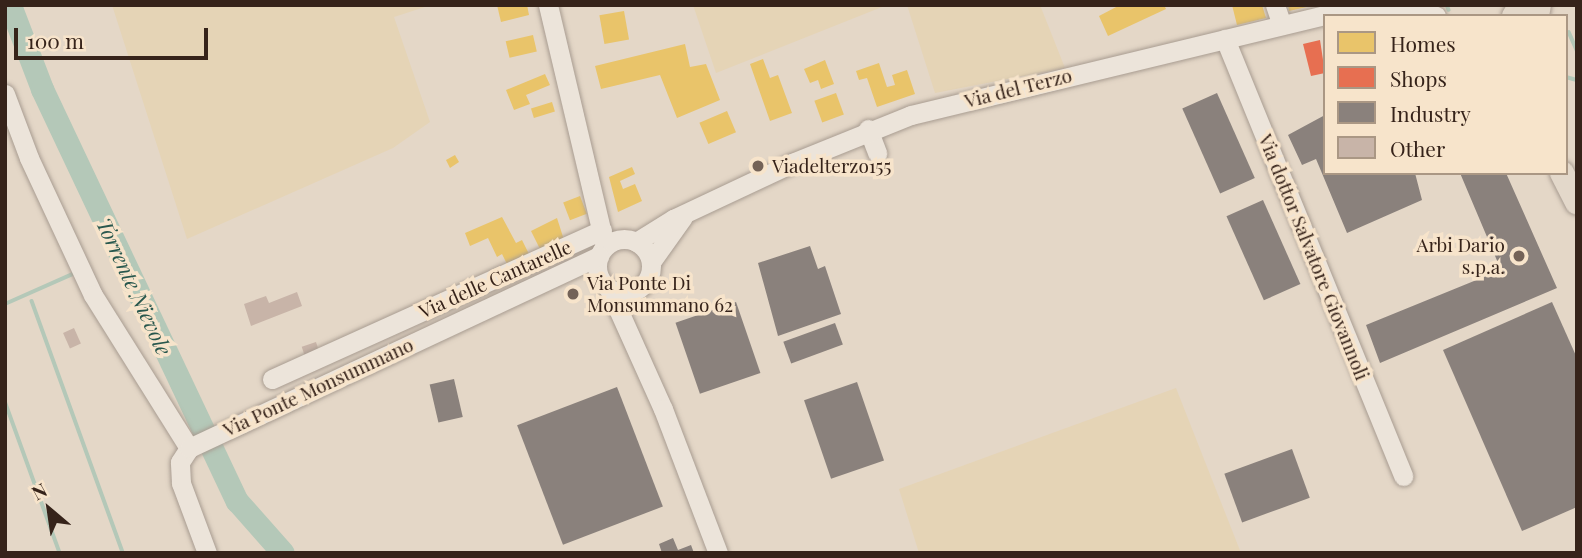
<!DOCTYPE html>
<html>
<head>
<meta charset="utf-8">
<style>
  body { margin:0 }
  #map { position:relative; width:1582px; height:558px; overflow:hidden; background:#e4d7c7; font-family:"Playfair Display",serif }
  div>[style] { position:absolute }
  .farmland>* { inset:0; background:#e5d4b6 }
  .homes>* { inset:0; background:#e9c46a; transform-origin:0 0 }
  .shops>* { inset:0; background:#e76f51 }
  .industry>* { inset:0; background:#8a817c; transform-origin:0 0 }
  .stream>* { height:3.5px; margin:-1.75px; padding:0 1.75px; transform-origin:1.75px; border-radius:1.75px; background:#b4c8b8 }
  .river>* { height:23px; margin:-11.5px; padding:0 11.5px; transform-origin:11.5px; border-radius:11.5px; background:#b4c8b8 }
  .building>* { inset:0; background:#c8b4a8; transform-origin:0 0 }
  .roads { filter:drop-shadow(0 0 2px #a89c91) drop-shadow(0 0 2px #a89c91) }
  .minor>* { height:19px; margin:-9.5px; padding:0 9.5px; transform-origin:9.5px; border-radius:9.5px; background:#ece4da }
  .minor>.ring { margin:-9.5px; padding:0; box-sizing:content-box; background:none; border:19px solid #ece4da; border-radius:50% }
  .major>* { height:24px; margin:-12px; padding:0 12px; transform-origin:12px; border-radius:12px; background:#e3d8ca }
  .dots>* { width:19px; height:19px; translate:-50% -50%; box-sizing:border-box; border:4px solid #f7e4cb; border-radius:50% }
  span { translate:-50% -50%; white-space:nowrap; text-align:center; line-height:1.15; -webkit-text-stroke:7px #f7e4cb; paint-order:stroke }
  .street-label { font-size:19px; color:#36231a }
  .poi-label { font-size:19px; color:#36231a }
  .left { translate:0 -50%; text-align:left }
  .right { translate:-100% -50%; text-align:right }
  .water-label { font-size:21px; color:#28574d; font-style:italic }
  .frame { position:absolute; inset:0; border:7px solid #36231a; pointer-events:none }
  .legend { position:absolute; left:1323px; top:14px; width:245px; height:161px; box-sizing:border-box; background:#f7e4cb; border:2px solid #aa9784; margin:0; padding:9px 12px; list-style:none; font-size:21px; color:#36231a }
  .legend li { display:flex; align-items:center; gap:14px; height:35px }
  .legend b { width:35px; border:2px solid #aa9784 }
  .north { position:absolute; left:14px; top:474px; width:70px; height:70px; -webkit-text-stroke:5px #f7e4cb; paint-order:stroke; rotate:331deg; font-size:19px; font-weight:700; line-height:28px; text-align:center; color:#36231a }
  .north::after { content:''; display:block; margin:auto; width:24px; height:32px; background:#36231a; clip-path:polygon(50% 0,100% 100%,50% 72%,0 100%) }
  .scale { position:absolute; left:14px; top:28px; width:194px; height:32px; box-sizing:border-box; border:4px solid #36231a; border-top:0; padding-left:9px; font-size:21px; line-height:24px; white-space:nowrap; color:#36231a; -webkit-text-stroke:5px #f7e4cb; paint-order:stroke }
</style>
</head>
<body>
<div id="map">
  <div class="farmland">
    <i style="clip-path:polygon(112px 5px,431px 5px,394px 17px,430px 122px,393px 148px,187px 239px)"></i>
    <i style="clip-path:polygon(693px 5px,887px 5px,716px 73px)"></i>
    <i style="clip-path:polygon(907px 5px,1040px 5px,1065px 68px,935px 93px)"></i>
    <i style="clip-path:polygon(1176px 388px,1241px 553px,919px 553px,899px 489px)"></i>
  </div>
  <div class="homes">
    <i style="clip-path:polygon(497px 5px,527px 5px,529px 15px,501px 22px)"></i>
    <i style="clip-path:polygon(1120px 5px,1164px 5px,1166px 9px,1108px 36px,1099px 16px)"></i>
    <i style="clip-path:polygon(1232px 5px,1262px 5px,1266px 18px,1237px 25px)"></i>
    <i style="clip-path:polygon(1288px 5px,1311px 5px,1311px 6px,1289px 11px)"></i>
    <i style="left:624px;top:11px;width:29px;height:25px;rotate:80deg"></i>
    <i style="left:533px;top:35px;width:17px;height:28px;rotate:77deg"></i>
    <i style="clip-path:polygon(685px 44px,690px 67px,706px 64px,720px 100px,677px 118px,660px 75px,601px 89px,595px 66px)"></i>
    <i style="clip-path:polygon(763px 59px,770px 78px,778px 75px,792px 113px,770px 121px,750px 64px)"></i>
    <i style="clip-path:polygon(825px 60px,834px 84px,821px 89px,818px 80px,810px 83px,804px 69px)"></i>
    <i style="clip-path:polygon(879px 63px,887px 87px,895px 85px,892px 75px,907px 70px,915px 94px,877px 107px,867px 78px,859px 80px,856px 71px)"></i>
    <i style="clip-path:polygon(545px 74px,550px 85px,526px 95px,530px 104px,514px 110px,506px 90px)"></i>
    <i style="left:836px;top:93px;width:23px;height:23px;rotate:70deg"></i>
    <i style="left:552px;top:102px;width:10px;height:22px;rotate:73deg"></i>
    <i style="left:727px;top:111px;width:23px;height:30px;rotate:67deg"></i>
    <i style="clip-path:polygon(455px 155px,459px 162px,450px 168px,446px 160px)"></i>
    <i style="clip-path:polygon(632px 167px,635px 174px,620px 181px,623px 189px,635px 184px,642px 201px,618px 212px,609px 177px)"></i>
    <i style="left:580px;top:196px;width:19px;height:18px;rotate:69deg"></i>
    <i style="clip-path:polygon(502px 217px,516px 243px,522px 240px,530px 256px,508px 266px,502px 254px,497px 257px,488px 238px,470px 246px,465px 233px)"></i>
    <i style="clip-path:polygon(557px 218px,564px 240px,541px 251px,531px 231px)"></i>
  </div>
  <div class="shops">
    <i style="clip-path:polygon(1320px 40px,1325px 73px,1311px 76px,1303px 44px)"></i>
  </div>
  <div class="industry">
    <i style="left:1217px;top:93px;width:93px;height:38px;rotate:66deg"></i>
    <i style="clip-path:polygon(1325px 115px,1325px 173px,1415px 173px,1422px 200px,1347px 233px,1316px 159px,1302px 165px,1288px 135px)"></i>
    <i style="clip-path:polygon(1460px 173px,1506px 173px,1557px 288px,1380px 363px,1366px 325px,1501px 270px)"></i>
    <i style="left:1263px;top:200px;width:92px;height:40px;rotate:66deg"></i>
    <i style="clip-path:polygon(810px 246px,818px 269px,825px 266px,841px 314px,778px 336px,758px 263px)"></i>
    <i style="left:736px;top:302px;width:75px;height:64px;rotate:71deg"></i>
    <i style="clip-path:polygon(1552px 302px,1577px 358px,1577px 507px,1522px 531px,1443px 350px)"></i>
    <i style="left:835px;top:323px;width:23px;height:55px;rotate:70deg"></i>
    <i style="left:454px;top:379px;width:39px;height:25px;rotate:77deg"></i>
    <i style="left:857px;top:382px;width:83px;height:56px;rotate:71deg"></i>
    <i style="left:617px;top:387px;width:128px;height:107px;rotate:69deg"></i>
    <i style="left:1292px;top:449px;width:52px;height:72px;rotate:70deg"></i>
    <i style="clip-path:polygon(673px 538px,678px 550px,691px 545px,694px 553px,662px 553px,659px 544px)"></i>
  </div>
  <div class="stream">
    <i style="left:1447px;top:5px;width:5px;rotate:68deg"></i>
    <i style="left:1569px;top:32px;width:20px;rotate:66deg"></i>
    <i style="left:1566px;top:77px;width:11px;rotate:15deg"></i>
    <i style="left:32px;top:301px;width:268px;rotate:70.1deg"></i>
    <i style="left:5px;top:304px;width:77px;rotate:-23.9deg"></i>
    <i style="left:5px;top:401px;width:162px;rotate:70.1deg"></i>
  </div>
  <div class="river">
    <i style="left:10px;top:5px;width:90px;rotate:69.1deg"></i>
    <i style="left:42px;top:89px;width:456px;rotate:64.7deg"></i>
    <i style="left:237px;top:501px;width:69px;rotate:48.5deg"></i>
  </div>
  <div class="building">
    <i style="clip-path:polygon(297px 292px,302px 306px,251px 326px,244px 304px,266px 296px,269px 303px)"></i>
    <i style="left:74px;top:328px;width:17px;height:12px;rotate:66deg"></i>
    <i style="left:316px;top:342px;width:9px;height:15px;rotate:72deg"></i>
  </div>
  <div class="roads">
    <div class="minor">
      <i style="left:548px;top:5px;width:244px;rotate:76.7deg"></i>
      <i style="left:1275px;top:5px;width:21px;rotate:71deg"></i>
      <i style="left:1404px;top:5px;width:34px;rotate:19deg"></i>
      <i style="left:1225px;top:39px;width:472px;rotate:67.8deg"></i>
      <i style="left:5px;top:94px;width:68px;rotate:69.4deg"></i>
      <i style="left:29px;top:158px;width:151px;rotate:65deg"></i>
      <i style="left:93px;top:295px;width:181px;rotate:57.9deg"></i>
      <i style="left:868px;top:129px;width:26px;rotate:69deg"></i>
      <i class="ring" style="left:597px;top:239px;width:35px;height:35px"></i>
      <i style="left:636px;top:242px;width:44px;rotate:-31.9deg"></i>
      <i style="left:673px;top:219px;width:132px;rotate:-25.2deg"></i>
      <i style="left:792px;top:163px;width:128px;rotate:-22deg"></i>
      <i style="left:911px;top:115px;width:447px;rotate:-13.6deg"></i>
      <i style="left:1346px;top:10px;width:56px;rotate:-5.1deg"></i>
      <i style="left:651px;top:262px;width:55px;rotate:-54.6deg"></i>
      <i style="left:609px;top:289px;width:132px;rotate:65.8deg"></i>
      <i style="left:663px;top:409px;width:154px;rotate:69.1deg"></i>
      <i style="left:272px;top:379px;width:362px;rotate:-24.3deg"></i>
      <i style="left:207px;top:553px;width:75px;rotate:-110.4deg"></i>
      <i style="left:181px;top:483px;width:21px;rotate:-93deg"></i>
      <i style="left:180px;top:462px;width:17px;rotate:-57deg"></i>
      <i style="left:189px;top:448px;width:453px;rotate:-25.1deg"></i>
    </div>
    <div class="major">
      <i style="left:1514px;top:16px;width:13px;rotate:-58deg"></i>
      <i style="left:1537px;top:16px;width:11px;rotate:-80deg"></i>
      <i style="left:1562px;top:173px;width:33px;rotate:63deg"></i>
    </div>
  </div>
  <div class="dots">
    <i style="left:758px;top:166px;background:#736257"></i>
    <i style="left:1519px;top:256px;background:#736257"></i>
    <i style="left:573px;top:294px;background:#736257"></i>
  </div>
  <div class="street-label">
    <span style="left:1018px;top:88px;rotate:-14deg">Via del Terzo</span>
    <span style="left:1314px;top:257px;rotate:68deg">Via dottor Salvatore Giovannoli</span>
    <span style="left:495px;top:279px;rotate:-24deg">Via delle Cantarelle</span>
    <span style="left:318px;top:387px;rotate:-25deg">Via Ponte Monsummano</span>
  </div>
  <div class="poi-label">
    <span class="left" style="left:772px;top:166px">Viadelterzo155</span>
    <span class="right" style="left:1505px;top:256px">Arbi Dario<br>s.p.a.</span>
    <span class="left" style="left:587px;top:294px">Via Ponte Di<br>Monsummano 62</span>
  </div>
  <div class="water-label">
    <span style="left:135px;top:286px;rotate:65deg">Torrente Nievole</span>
  </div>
  <div class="frame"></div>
  <ul class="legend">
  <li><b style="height:19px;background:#e9c46a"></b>Homes</li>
  <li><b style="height:19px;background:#e76f51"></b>Shops</li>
  <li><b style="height:19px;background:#8a817c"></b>Industry</li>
  <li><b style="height:19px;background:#c8b4a8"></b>Other</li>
  </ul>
  <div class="north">N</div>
  <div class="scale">100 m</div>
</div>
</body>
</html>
